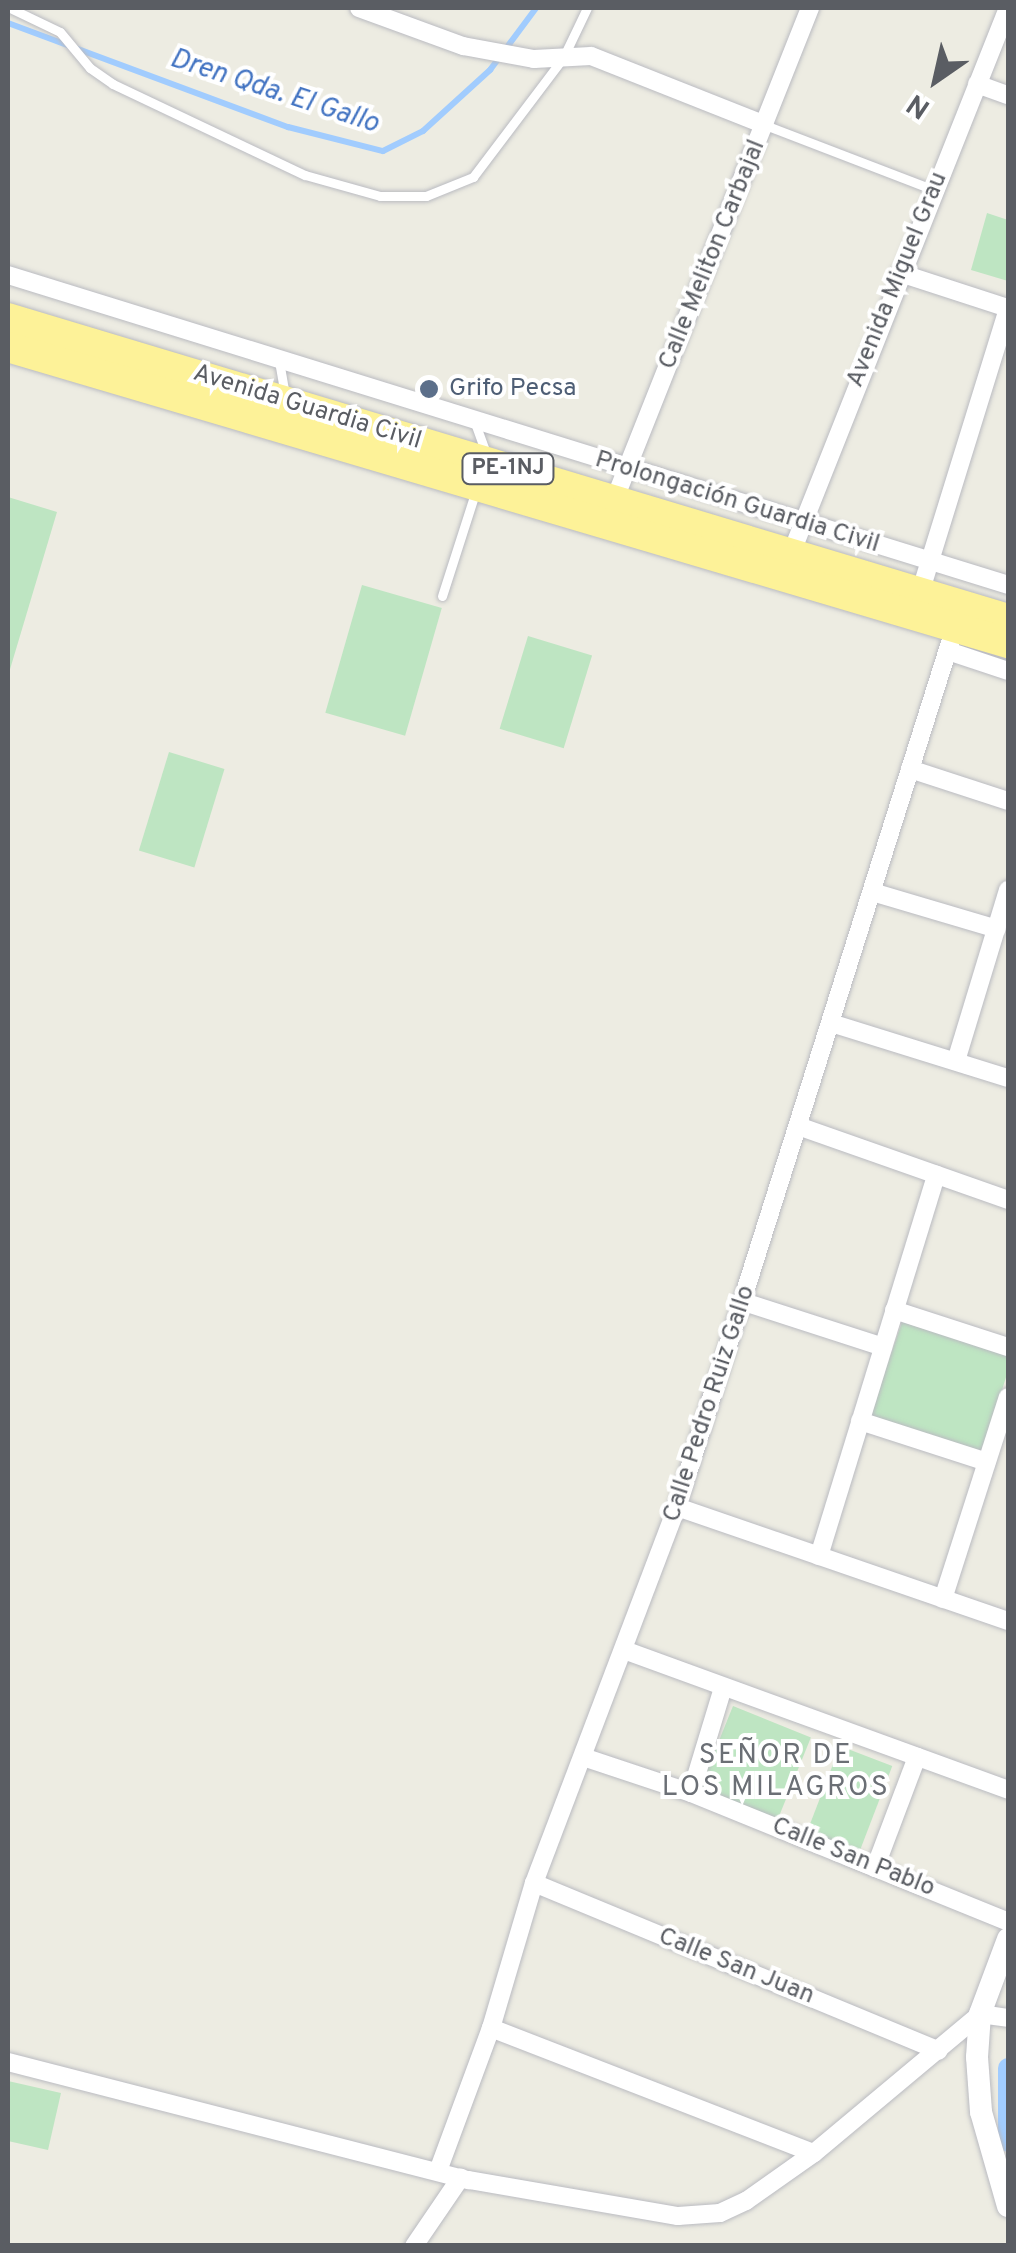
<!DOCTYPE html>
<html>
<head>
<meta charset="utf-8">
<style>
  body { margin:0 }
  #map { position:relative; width:1016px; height:2253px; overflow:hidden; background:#edece2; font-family:Overpass,sans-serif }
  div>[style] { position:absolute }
  .green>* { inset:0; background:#bee5c2; transform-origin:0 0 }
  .stream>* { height:6px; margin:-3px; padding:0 3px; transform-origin:3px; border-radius:3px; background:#a1ccfe }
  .canal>* { height:20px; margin:-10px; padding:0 10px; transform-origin:10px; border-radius:10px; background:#a1ccfe }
  .roads { filter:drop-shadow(0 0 2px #babbc1) drop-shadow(0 0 2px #babbc1) }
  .service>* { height:9px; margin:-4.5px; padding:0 4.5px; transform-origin:4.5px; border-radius:4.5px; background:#fff }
  .minor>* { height:18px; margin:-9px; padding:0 9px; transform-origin:9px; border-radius:9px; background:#fff }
  .tertiary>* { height:22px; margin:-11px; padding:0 11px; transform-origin:11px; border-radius:11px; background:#fff }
  .trunk>* { height:30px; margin:-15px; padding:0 15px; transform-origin:15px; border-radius:15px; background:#fdf298 }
  .dots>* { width:28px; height:28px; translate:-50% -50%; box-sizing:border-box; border:5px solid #fff; border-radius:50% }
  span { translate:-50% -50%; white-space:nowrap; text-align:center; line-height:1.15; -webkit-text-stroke:8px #fff; paint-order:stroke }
  .shield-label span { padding:2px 8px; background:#fff; border:2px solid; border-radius:8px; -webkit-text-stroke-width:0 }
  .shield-label { font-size:22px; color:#5a5d63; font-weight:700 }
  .street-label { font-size:25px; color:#5a5d63 }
  .service-label { font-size:25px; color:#4e5e75 }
  .left { translate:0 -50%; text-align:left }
  .water-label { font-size:28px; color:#4374c2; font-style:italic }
  .neighbourhood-label { font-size:28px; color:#6b6f75; letter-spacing:2.5px }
  .frame { position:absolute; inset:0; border:10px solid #5a5d63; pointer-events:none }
  .north { position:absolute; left:886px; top:30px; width:100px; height:100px; -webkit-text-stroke:8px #fff; paint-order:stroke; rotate:214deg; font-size:28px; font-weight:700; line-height:40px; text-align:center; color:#5a5d63 }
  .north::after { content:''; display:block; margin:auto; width:35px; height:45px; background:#5a5d63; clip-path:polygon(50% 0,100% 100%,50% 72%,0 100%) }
</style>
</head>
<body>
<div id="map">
  <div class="green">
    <i style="clip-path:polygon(987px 213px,1008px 220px,1008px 281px,971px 270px)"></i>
    <i style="clip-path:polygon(8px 497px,57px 512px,8px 676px)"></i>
    <i style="left:362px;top:585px;width:83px;height:133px;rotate:16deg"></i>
    <i style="left:528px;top:636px;width:67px;height:97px;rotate:17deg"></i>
    <i style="left:169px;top:752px;width:58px;height:103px;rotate:17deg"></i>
    <i style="clip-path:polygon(902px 1322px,1008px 1355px,1008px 1371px,982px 1453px,869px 1418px)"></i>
    <i style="left:733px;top:1706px;width:84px;height:91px;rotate:22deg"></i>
    <i style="left:840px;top:1746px;width:56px;height:93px;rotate:21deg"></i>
    <i style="clip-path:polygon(8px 2081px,61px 2093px,48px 2150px,8px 2141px)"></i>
  </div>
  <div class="stream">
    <i style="left:8px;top:23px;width:299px;rotate:20.4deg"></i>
    <i style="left:288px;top:127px;width:98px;rotate:14.2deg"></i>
    <i style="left:383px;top:151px;width:45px;rotate:-26.6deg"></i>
    <i style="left:423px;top:131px;width:91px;rotate:-42.3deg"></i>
    <i style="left:490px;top:70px;width:77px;rotate:-53.4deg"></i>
  </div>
  <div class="canal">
    <i style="left:1008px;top:2068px;width:74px;rotate:90deg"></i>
  </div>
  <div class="roads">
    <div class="service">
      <i style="left:10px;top:8px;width:55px;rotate:25.6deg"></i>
      <i style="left:60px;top:32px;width:47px;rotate:50.2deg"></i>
      <i style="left:90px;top:68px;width:28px;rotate:35deg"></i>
      <i style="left:113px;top:84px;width:212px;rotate:25.4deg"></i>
      <i style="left:305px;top:175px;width:78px;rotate:15.6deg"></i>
      <i style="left:380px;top:196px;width:46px"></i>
      <i style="left:426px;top:196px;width:51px;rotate:-22deg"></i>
      <i style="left:473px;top:177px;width:149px;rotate:-52.9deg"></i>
      <i style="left:563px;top:58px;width:55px;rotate:-64.4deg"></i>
      <i style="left:765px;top:125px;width:181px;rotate:21deg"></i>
      <i style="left:279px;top:361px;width:34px;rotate:80deg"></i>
      <i style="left:475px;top:423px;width:35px;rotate:70deg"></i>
      <i style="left:442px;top:596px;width:108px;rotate:-72.2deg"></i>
    </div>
    <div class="minor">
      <i style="left:359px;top:8px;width:111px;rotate:20.1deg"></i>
      <i style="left:463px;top:46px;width:72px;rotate:10.4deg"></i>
      <i style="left:534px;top:59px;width:57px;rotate:-3deg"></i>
      <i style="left:591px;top:56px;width:187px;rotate:21.6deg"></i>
      <i style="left:977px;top:84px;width:33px;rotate:20deg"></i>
      <i style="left:900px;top:273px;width:114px;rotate:18deg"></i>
      <i style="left:8px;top:275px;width:1047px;rotate:17.22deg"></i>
      <i style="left:614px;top:501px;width:531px;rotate:-68.32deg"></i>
      <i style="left:791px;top:554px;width:588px;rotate:-68.33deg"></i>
      <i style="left:920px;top:593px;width:298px;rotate:-72.8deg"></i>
      <i style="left:948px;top:651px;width:63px;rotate:18.4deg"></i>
      <i style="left:910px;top:769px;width:103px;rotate:18.1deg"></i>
      <i style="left:872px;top:892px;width:130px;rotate:16.5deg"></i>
      <i style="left:831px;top:1023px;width:185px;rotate:17.3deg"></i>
      <i style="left:956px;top:1061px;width:179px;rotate:-73.1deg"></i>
      <i style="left:798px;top:1126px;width:223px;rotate:19.4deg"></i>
      <i style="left:744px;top:1302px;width:146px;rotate:17.9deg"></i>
      <i style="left:894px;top:1310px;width:120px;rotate:18deg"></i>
      <i style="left:860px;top:1421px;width:133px;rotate:17.9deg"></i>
      <i style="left:677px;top:1507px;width:350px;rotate:19deg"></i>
      <i style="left:819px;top:1556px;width:399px;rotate:-72.9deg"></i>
      <i style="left:943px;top:1599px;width:212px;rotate:-72.2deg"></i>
      <i style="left:624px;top:1650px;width:409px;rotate:20deg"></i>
      <i style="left:583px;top:1757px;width:114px;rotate:18.4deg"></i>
      <i style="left:691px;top:1793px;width:342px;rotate:22.1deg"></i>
      <i style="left:691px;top:1793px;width:110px;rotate:-73.1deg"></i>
      <i style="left:875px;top:1868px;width:119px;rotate:-69.3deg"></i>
      <i style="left:534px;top:1883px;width:438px;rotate:22.5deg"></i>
      <i style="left:491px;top:2028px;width:346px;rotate:21.2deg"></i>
      <i style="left:8px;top:2062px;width:476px;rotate:14.4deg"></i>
      <i style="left:469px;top:2180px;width:212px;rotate:9.8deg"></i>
      <i style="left:678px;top:2216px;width:42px;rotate:-4.1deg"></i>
      <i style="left:720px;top:2213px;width:29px;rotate:-25deg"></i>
      <i style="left:746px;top:2201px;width:83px;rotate:-35.2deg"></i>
      <i style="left:814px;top:2153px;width:217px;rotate:-39.9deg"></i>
      <i style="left:980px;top:2014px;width:28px;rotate:8deg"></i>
      <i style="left:438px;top:2171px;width:153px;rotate:-69.7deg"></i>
      <i style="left:491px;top:2028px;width:151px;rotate:-73.5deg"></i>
      <i style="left:534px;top:1883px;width:402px;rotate:-69.2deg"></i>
      <i style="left:677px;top:1507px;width:923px;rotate:-72.47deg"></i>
      <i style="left:414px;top:2246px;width:83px;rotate:-55.7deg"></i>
    </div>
    <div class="tertiary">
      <i style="left:1008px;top:1939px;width:80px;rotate:110.5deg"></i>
      <i style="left:980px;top:2014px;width:43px;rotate:94deg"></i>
      <i style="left:977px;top:2057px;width:55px;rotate:85.8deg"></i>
      <i style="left:981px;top:2112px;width:98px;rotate:74deg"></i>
    </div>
    <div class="trunk">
      <i style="left:8px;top:318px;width:1044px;rotate:16.75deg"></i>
      <i style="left:8px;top:347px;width:1043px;rotate:16.49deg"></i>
    </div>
  </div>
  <div class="dots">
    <i style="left:429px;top:389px;background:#5c6f8a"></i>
  </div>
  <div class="shield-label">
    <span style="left:508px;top:469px">PE-1NJ</span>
  </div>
  <div class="street-label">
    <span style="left:713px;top:255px;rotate:-68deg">Calle Meliton Carbajal</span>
    <span style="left:898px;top:280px;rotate:-68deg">Avenida Miguel Grau</span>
    <span style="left:307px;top:408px;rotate:17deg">Avenida Guardia Civil</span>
    <span style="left:737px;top:503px;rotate:17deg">Prolongación Guardia Civil</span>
    <span style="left:710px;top:1404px;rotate:-72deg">Calle Pedro Ruiz Gallo</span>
    <span style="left:853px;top:1858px;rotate:22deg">Calle San Pablo</span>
    <span style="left:736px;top:1967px;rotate:22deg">Calle San Juan</span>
  </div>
  <div class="service-label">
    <span class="left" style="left:449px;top:389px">Grifo Pecsa</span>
  </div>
  <div class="water-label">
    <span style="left:274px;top:92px;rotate:18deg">Dren Qda. El Gallo</span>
  </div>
  <div class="neighbourhood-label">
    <span style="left:776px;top:1772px">SEÑOR DE<br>LOS MILAGROS</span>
  </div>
  <div class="frame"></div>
  <div class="north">N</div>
</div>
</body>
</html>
